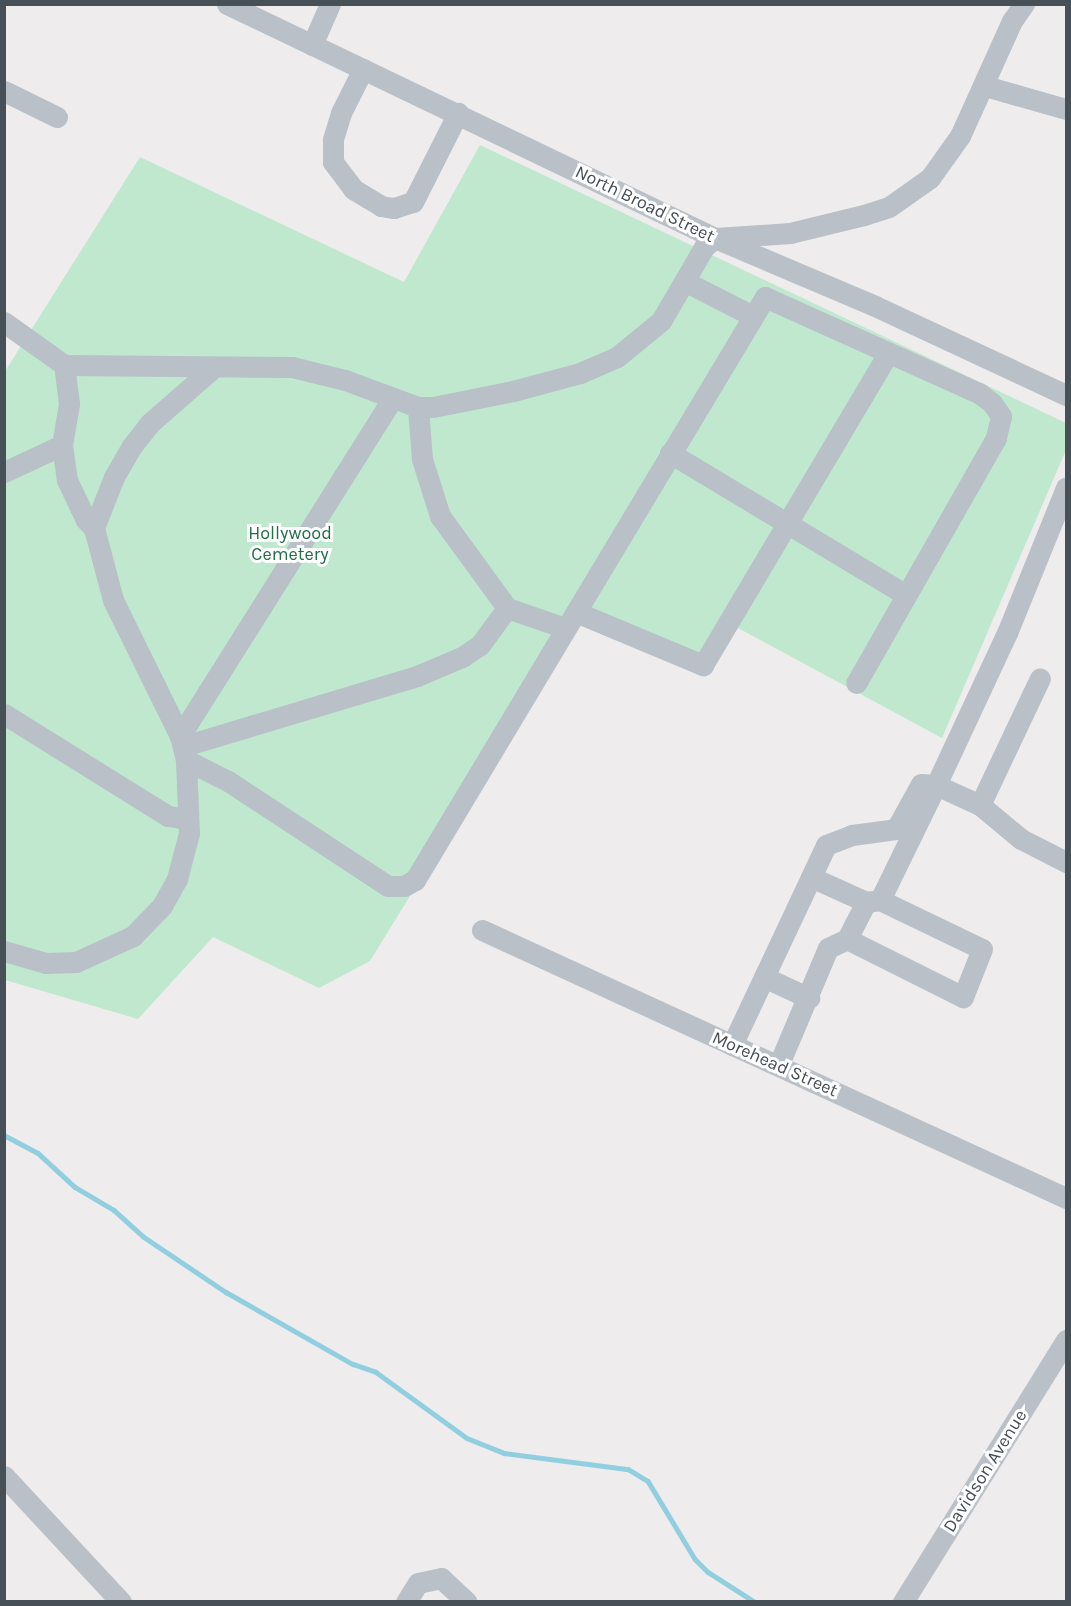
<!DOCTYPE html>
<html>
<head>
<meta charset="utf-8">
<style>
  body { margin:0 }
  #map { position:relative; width:1071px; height:1606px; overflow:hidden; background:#eeecec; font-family:Karla,sans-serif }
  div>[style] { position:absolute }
  .green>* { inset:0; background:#bfe8cf }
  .stream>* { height:4.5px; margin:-2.25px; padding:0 2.25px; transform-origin:2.25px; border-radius:2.25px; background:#91cfe0 }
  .minor>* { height:21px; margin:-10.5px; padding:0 10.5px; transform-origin:10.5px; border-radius:10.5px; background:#b9c0c7 }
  span { translate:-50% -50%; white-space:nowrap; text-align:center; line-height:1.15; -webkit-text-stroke:6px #fff; paint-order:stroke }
  .street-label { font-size:18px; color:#474f57 }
  .park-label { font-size:18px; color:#216e48 }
  .frame { position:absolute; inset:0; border:6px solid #474f57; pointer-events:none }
</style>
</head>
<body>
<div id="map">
  <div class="green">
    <i style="clip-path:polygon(480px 145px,1066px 423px,1066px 450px,942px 738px,736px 627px,706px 677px,577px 624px,370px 961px,319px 988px,213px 937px,138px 1019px,5px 980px,4px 373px,140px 157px,404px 282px)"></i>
  </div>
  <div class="stream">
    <i style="left:4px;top:1135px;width:38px;rotate:28deg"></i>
    <i style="left:38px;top:1153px;width:50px;rotate:42.6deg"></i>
    <i style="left:75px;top:1187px;width:45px;rotate:30.5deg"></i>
    <i style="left:114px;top:1210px;width:40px;rotate:42deg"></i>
    <i style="left:144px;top:1237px;width:99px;rotate:33.9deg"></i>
    <i style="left:226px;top:1292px;width:146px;rotate:29.6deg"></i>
    <i style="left:353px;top:1364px;width:24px;rotate:19deg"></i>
    <i style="left:376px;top:1372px;width:112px;rotate:36deg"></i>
    <i style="left:467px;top:1438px;width:40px;rotate:22deg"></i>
    <i style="left:504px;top:1453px;width:125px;rotate:7.4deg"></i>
    <i style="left:628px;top:1469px;width:23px;rotate:31deg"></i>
    <i style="left:648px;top:1481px;width:91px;rotate:58.9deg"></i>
    <i style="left:695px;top:1559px;width:18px;rotate:45deg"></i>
    <i style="left:708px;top:1572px;width:56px;rotate:32.6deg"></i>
  </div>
  <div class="minor">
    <i style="left:227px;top:4px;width:541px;rotate:25.62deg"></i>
    <i style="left:715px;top:238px;width:174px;rotate:23deg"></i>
    <i style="left:875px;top:306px;width:211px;rotate:25deg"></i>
    <i style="left:312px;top:45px;width:45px;rotate:-66.3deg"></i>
    <i style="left:363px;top:69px;width:49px;rotate:116.6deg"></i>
    <i style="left:341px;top:113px;width:28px;rotate:107deg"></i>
    <i style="left:333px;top:140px;width:22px;rotate:90deg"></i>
    <i style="left:333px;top:162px;width:34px;rotate:53deg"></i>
    <i style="left:353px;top:189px;width:33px;rotate:31deg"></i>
    <i style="left:381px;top:206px;width:13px;rotate:9deg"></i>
    <i style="left:394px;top:208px;width:20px;rotate:-18deg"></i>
    <i style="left:413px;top:202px;width:100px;rotate:-63.2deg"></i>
    <i style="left:985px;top:86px;width:84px;rotate:15.9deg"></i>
    <i style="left:4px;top:91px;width:59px;rotate:26.1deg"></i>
    <i style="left:686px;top:282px;width:73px;rotate:26.9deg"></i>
    <i style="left:4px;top:322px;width:74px;rotate:35.6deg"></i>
    <i style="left:418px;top:407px;width:52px;rotate:85.6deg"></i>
    <i style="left:422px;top:459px;width:60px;rotate:72.5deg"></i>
    <i style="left:440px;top:516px;width:114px;rotate:53.9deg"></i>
    <i style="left:507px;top:608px;width:61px;rotate:19deg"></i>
    <i style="left:62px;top:445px;width:35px;rotate:82deg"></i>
    <i style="left:67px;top:480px;width:44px;rotate:64.6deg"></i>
    <i style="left:86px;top:520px;width:11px;rotate:45deg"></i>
    <i style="left:94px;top:528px;width:74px;rotate:75.2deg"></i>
    <i style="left:113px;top:600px;width:152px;rotate:63.8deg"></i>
    <i style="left:670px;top:453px;width:275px;rotate:31deg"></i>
    <i style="left:4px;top:472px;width:64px;rotate:-25deg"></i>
    <i style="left:62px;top:445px;width:42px;rotate:-80.3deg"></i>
    <i style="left:69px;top:404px;width:39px;rotate:-97deg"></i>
    <i style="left:64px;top:365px;width:228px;rotate:0.5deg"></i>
    <i style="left:292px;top:367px;width:55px;rotate:13.8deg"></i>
    <i style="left:345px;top:380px;width:78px;rotate:20.3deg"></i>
    <i style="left:418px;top:407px;width:15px"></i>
    <i style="left:433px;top:407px;width:82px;rotate:-11.3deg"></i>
    <i style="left:513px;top:391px;width:69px;rotate:-15deg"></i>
    <i style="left:580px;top:373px;width:40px;rotate:-23.4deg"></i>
    <i style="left:617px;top:357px;width:57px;rotate:-39.3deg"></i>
    <i style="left:661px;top:321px;width:86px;rotate:-59.8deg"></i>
    <i style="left:704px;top:247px;width:14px;rotate:-39deg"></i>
    <i style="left:715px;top:238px;width:75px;rotate:-3.8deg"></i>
    <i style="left:790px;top:233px;width:76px;rotate:-13.7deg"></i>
    <i style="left:864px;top:215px;width:26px;rotate:-18deg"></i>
    <i style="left:889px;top:207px;width:50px;rotate:-35.3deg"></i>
    <i style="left:930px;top:178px;width:52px;rotate:-54.5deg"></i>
    <i style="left:960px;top:136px;width:126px;rotate:-65.7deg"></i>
    <i style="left:1012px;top:21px;width:21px;rotate:-55deg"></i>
    <i style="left:94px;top:528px;width:55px;rotate:-68.6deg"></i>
    <i style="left:114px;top:477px;width:36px;rotate:-60deg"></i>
    <i style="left:132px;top:446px;width:28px;rotate:-52deg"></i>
    <i style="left:149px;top:424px;width:86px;rotate:-41.2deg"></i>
    <i style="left:576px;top:612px;width:138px;rotate:22.7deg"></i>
    <i style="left:703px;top:665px;width:363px;rotate:-59.3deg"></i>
    <i style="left:4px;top:714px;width:193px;rotate:31.9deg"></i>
    <i style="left:168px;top:816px;width:20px;rotate:9deg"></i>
    <i style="left:184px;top:746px;width:243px;rotate:-16.7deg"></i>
    <i style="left:417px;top:676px;width:49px;rotate:-22.9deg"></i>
    <i style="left:462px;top:657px;width:22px;rotate:-34deg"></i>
    <i style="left:480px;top:645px;width:46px;rotate:-53.9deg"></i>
    <i style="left:186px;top:760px;width:47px;rotate:26.6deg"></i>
    <i style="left:228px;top:781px;width:191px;rotate:33.3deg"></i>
    <i style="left:388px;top:886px;width:16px"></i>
    <i style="left:404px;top:886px;width:13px;rotate:-29deg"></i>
    <i style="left:415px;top:880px;width:680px;rotate:-59.02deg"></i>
    <i style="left:765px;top:297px;width:235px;rotate:24.2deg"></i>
    <i style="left:979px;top:393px;width:16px;rotate:38deg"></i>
    <i style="left:992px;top:403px;width:16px;rotate:55deg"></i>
    <i style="left:1001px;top:416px;width:23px;rotate:103deg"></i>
    <i style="left:996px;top:438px;width:282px;rotate:119.7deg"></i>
    <i style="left:980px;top:805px;width:140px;rotate:-64.7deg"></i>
    <i style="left:811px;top:877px;width:60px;rotate:24.4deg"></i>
    <i style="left:880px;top:900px;width:128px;rotate:-64deg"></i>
    <i style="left:936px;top:785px;width:48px;rotate:24.4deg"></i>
    <i style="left:980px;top:805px;width:53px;rotate:39.7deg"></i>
    <i style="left:1021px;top:839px;width:51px;rotate:27.1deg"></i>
    <i style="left:482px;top:930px;width:643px;rotate:24.65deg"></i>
    <i style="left:4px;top:951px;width:44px;rotate:15.9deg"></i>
    <i style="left:46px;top:963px;width:30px;rotate:-2deg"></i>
    <i style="left:76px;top:962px;width:63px;rotate:-24.5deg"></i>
    <i style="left:133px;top:936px;width:42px;rotate:-46deg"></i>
    <i style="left:162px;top:906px;width:31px;rotate:-61deg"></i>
    <i style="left:177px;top:879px;width:48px;rotate:-75.4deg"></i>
    <i style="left:189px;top:833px;width:73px;rotate:-92.4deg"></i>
    <i style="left:186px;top:760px;width:25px;rotate:-104deg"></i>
    <i style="left:180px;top:736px;width:398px;rotate:-57.8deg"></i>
    <i style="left:764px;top:977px;width:50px;rotate:25deg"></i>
    <i style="left:732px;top:1045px;width:221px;rotate:-64.8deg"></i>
    <i style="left:826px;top:845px;width:28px;rotate:-21deg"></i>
    <i style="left:852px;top:835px;width:44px;rotate:-7.8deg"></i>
    <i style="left:896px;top:829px;width:51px;rotate:-60.9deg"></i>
    <i style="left:921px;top:784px;width:15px;rotate:4deg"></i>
    <i style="left:936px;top:785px;width:168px;rotate:-65deg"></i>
    <i style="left:1007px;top:633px;width:157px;rotate:-67.9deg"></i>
    <i style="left:779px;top:1064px;width:126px;rotate:-67.1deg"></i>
    <i style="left:828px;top:948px;width:21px;rotate:-25deg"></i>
    <i style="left:847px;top:939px;width:42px;rotate:-62.8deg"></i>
    <i style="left:866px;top:902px;width:14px;rotate:-8deg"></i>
    <i style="left:880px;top:900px;width:113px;rotate:25.7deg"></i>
    <i style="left:982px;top:949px;width:52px;rotate:111.6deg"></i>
    <i style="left:963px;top:997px;width:130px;rotate:-153.4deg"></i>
    <i style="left:4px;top:1476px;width:172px;rotate:47.1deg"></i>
    <i style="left:406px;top:1602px;width:22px;rotate:-58deg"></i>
    <i style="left:418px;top:1583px;width:24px;rotate:-12deg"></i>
    <i style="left:441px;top:1578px;width:35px;rotate:43deg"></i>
    <i style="left:903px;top:1602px;width:309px;rotate:-58.1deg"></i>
  </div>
  <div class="street-label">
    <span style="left:645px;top:204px;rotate:26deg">North Broad Street</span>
    <span style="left:775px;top:1064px;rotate:24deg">Morehead Street</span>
    <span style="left:985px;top:1471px;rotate:-58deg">Davidson Avenue</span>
  </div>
  <div class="park-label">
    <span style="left:290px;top:544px">Hollywood<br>Cemetery</span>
  </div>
  <div class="frame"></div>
</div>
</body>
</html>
